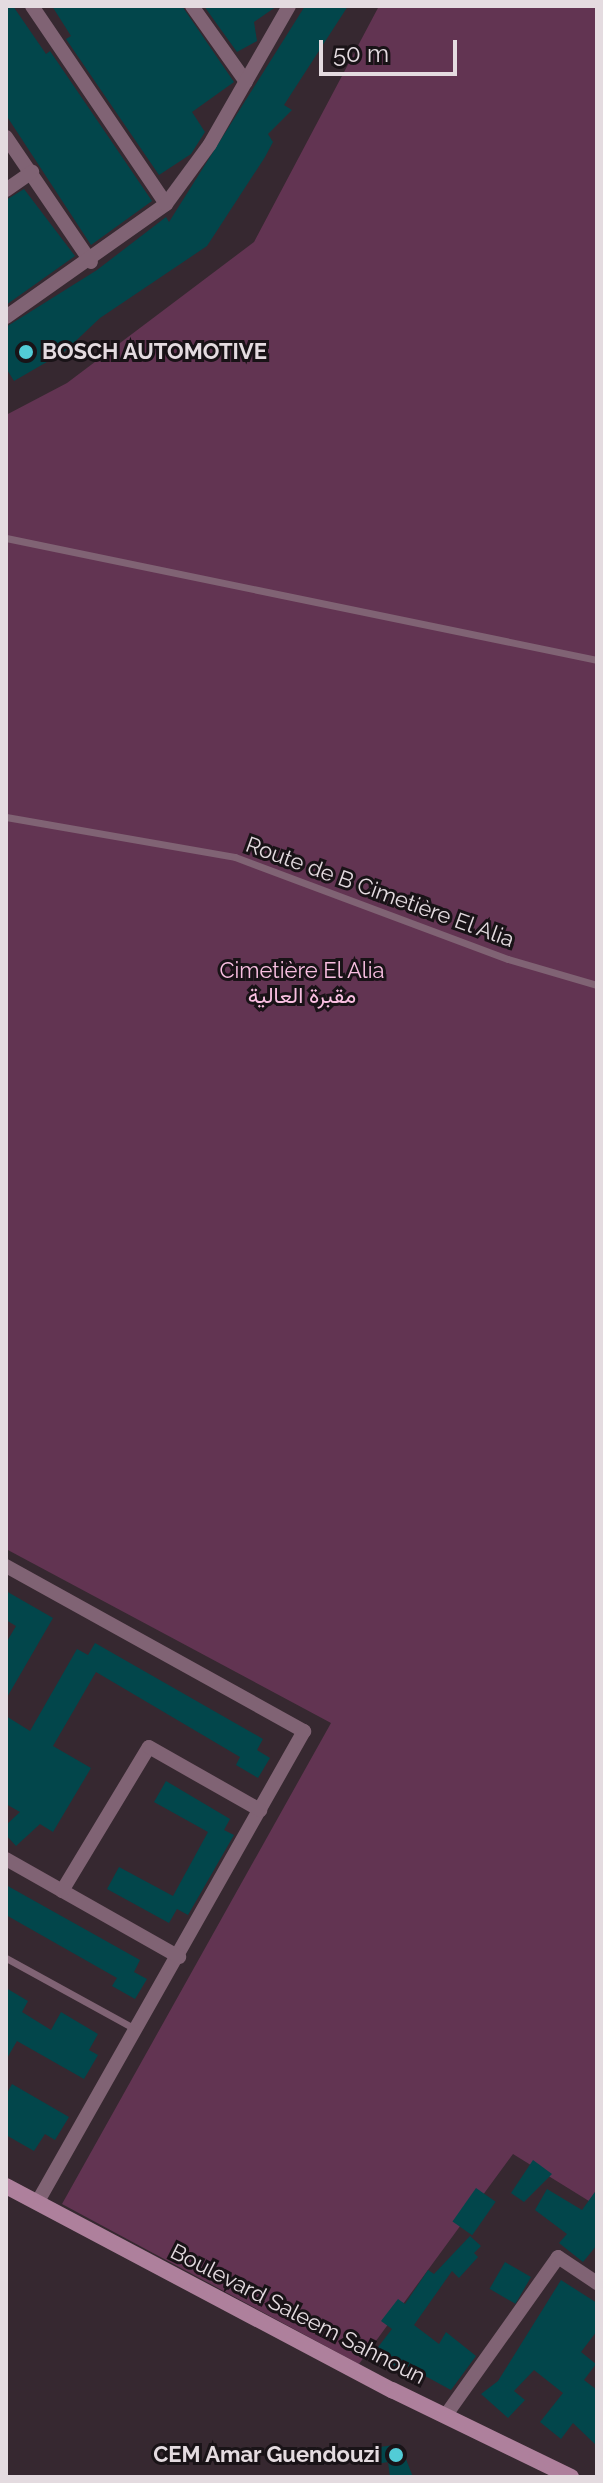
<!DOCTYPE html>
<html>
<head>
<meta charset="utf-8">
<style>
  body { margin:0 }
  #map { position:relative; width:603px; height:2483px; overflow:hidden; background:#362830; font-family:Raleway,Vazirmatn,sans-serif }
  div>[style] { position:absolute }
  .green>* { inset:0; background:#623452 }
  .building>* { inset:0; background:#02464b; transform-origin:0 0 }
  .lane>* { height:7px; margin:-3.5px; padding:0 3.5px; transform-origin:3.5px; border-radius:3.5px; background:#806374 }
  .street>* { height:14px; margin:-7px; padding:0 7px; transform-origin:7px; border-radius:7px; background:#806374 }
  .secondary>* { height:16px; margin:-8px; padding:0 8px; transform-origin:8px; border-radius:8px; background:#ae809c }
  .dots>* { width:22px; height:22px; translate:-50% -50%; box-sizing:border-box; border:4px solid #191317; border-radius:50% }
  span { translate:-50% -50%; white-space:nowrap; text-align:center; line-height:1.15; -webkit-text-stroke:6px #191317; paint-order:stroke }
  .poi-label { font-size:22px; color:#e4dbe0; font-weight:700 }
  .left { translate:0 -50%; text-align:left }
  .right { translate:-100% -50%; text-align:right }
  .street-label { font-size:22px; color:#e4dbe0 }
  .park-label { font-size:22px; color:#f9bfe1 }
  .frame { position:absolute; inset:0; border:8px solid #e4dbe0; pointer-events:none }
  .scale { position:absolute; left:319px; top:40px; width:138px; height:36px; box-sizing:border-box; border:4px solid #e4dbe0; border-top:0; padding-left:10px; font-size:24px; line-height:28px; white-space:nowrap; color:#e4dbe0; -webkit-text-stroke:6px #191317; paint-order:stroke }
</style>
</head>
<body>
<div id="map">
  <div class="green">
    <i style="clip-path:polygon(379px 6px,597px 6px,597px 2206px,513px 2154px,359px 2364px,62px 2204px,331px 1723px,6px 1549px,6px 415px,67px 383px,254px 242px)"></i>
  </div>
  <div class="building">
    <i style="clip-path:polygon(6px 6px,13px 6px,46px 54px,50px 51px,152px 201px,91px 245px,6px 115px)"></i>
    <i style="clip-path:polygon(52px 6px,182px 6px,234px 82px,192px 112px,205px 132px,191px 154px,159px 175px,66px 39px,71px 36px)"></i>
    <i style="clip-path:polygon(204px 6px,277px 6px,254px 22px,257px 41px,237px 52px)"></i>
    <i style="clip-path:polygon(305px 6px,348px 6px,284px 105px,292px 110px,268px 134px,273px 142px,265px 157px,207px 246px,100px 318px,64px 352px,14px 381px,6px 368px,6px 327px,97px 270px,166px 217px,169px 222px)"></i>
    <i style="clip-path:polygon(24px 189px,75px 256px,6px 305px,6px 200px)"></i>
    <i style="clip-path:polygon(6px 1591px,53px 1618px,6px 1699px,6px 1643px,16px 1626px,6px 1620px)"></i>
    <i style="clip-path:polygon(95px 1643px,263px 1739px,257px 1750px,270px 1758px,258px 1778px,236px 1765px,240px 1757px,96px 1672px,53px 1746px,91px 1768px,53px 1832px,40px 1824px,16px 1846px,6px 1835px,6px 1825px,20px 1812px,6px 1804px,6px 1716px,30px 1731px,77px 1649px,88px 1655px)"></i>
    <i style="clip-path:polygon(166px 1781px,230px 1819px,224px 1830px,234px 1835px,188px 1915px,177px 1909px,169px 1923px,107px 1889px,119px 1867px,173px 1896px,208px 1832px,154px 1802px)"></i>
    <i style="clip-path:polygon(6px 1885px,140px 1960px,134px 1972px,147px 1979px,135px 1999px,112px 1986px,117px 1978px,6px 1915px)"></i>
    <i style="clip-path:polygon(6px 1988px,28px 2001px,22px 2012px,51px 2030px,61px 2012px,98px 2034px,89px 2050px,98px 2055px,84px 2079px,17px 2041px,6px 2060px)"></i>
    <i style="clip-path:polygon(12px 2084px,69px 2117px,55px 2140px,45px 2134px,34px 2151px,6px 2135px,6px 2095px)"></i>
    <i style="clip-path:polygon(533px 2160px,552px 2174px,524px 2202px,511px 2193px)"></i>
    <i style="left:476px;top:2188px;width:24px;height:41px;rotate:35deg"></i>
    <i style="clip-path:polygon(547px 2189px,582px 2210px,597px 2189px,597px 2245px,583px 2262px,559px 2243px,567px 2234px,535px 2210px)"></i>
    <i style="clip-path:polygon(470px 2236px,481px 2246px,474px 2253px,478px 2257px,459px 2278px,452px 2271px,414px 2325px,439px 2344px,446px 2332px,476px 2356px,451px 2390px,403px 2364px,399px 2369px,375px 2351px,392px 2329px,381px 2321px,398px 2299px,405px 2304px,428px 2270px,434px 2274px)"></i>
    <i style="left:505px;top:2262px;width:30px;height:31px;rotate:30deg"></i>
    <i style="clip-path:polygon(561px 2280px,597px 2303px,597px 2331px,581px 2352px,596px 2364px,584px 2380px,597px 2390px,597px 2446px,573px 2423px,561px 2439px,540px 2422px,563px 2393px,534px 2370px,514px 2391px,525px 2400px,508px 2418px,481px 2394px,498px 2381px)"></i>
    <i style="clip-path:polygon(400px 2444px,413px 2477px,390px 2477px,388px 2462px,370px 2465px,367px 2449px)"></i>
  </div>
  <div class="lane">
    <i style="left:6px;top:538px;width:603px;rotate:11.66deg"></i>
    <i style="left:6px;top:817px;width:232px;rotate:9.9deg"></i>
    <i style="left:235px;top:857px;width:291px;rotate:20.5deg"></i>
    <i style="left:508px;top:959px;width:93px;rotate:16.3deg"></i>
    <i style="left:6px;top:1958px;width:149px;rotate:28.8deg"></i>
  </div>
  <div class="street">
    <i style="left:32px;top:6px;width:239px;rotate:55.9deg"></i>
    <i style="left:192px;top:6px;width:93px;rotate:54.6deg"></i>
    <i style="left:6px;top:137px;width:151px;rotate:55.8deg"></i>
    <i style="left:6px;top:190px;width:32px;rotate:-35deg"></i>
    <i style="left:6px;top:317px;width:196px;rotate:-35.2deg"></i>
    <i style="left:166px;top:204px;width:74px;rotate:-53.7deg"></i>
    <i style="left:210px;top:144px;width:159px;rotate:-60.2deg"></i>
    <i style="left:6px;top:1566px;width:341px;rotate:29deg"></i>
    <i style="left:304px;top:1731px;width:542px;rotate:119.5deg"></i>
    <i style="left:6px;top:1859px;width:199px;rotate:29.5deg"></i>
    <i style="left:62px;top:1891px;width:168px;rotate:-58.9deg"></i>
    <i style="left:149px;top:1747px;width:128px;rotate:29.6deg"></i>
    <i style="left:448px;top:2412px;width:190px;rotate:-54.6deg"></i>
    <i style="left:558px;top:2257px;width:47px;rotate:33.7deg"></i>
  </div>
  <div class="secondary">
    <i style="left:6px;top:2186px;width:437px;rotate:27.9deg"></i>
    <i style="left:392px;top:2390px;width:199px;rotate:25.9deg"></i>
  </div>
  <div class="dots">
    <i style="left:26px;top:352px;background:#52ccd6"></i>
    <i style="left:396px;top:2455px;background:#52ccd6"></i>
  </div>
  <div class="poi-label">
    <span class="left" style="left:42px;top:352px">BOSCH AUTOMOTIVE</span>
    <span class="right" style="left:380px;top:2455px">CEM Amar Guendouzi</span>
  </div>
  <div class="street-label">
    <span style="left:380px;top:892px;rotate:20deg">Route de B Cimetière El Alia</span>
    <span style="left:298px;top:2314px;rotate:27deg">Boulevard Saleem Sahnoun</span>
  </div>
  <div class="park-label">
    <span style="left:302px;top:983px">Cimetière El Alia<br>مقبرة العالية</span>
  </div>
  <div class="frame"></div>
  <div class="scale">50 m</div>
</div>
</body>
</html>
